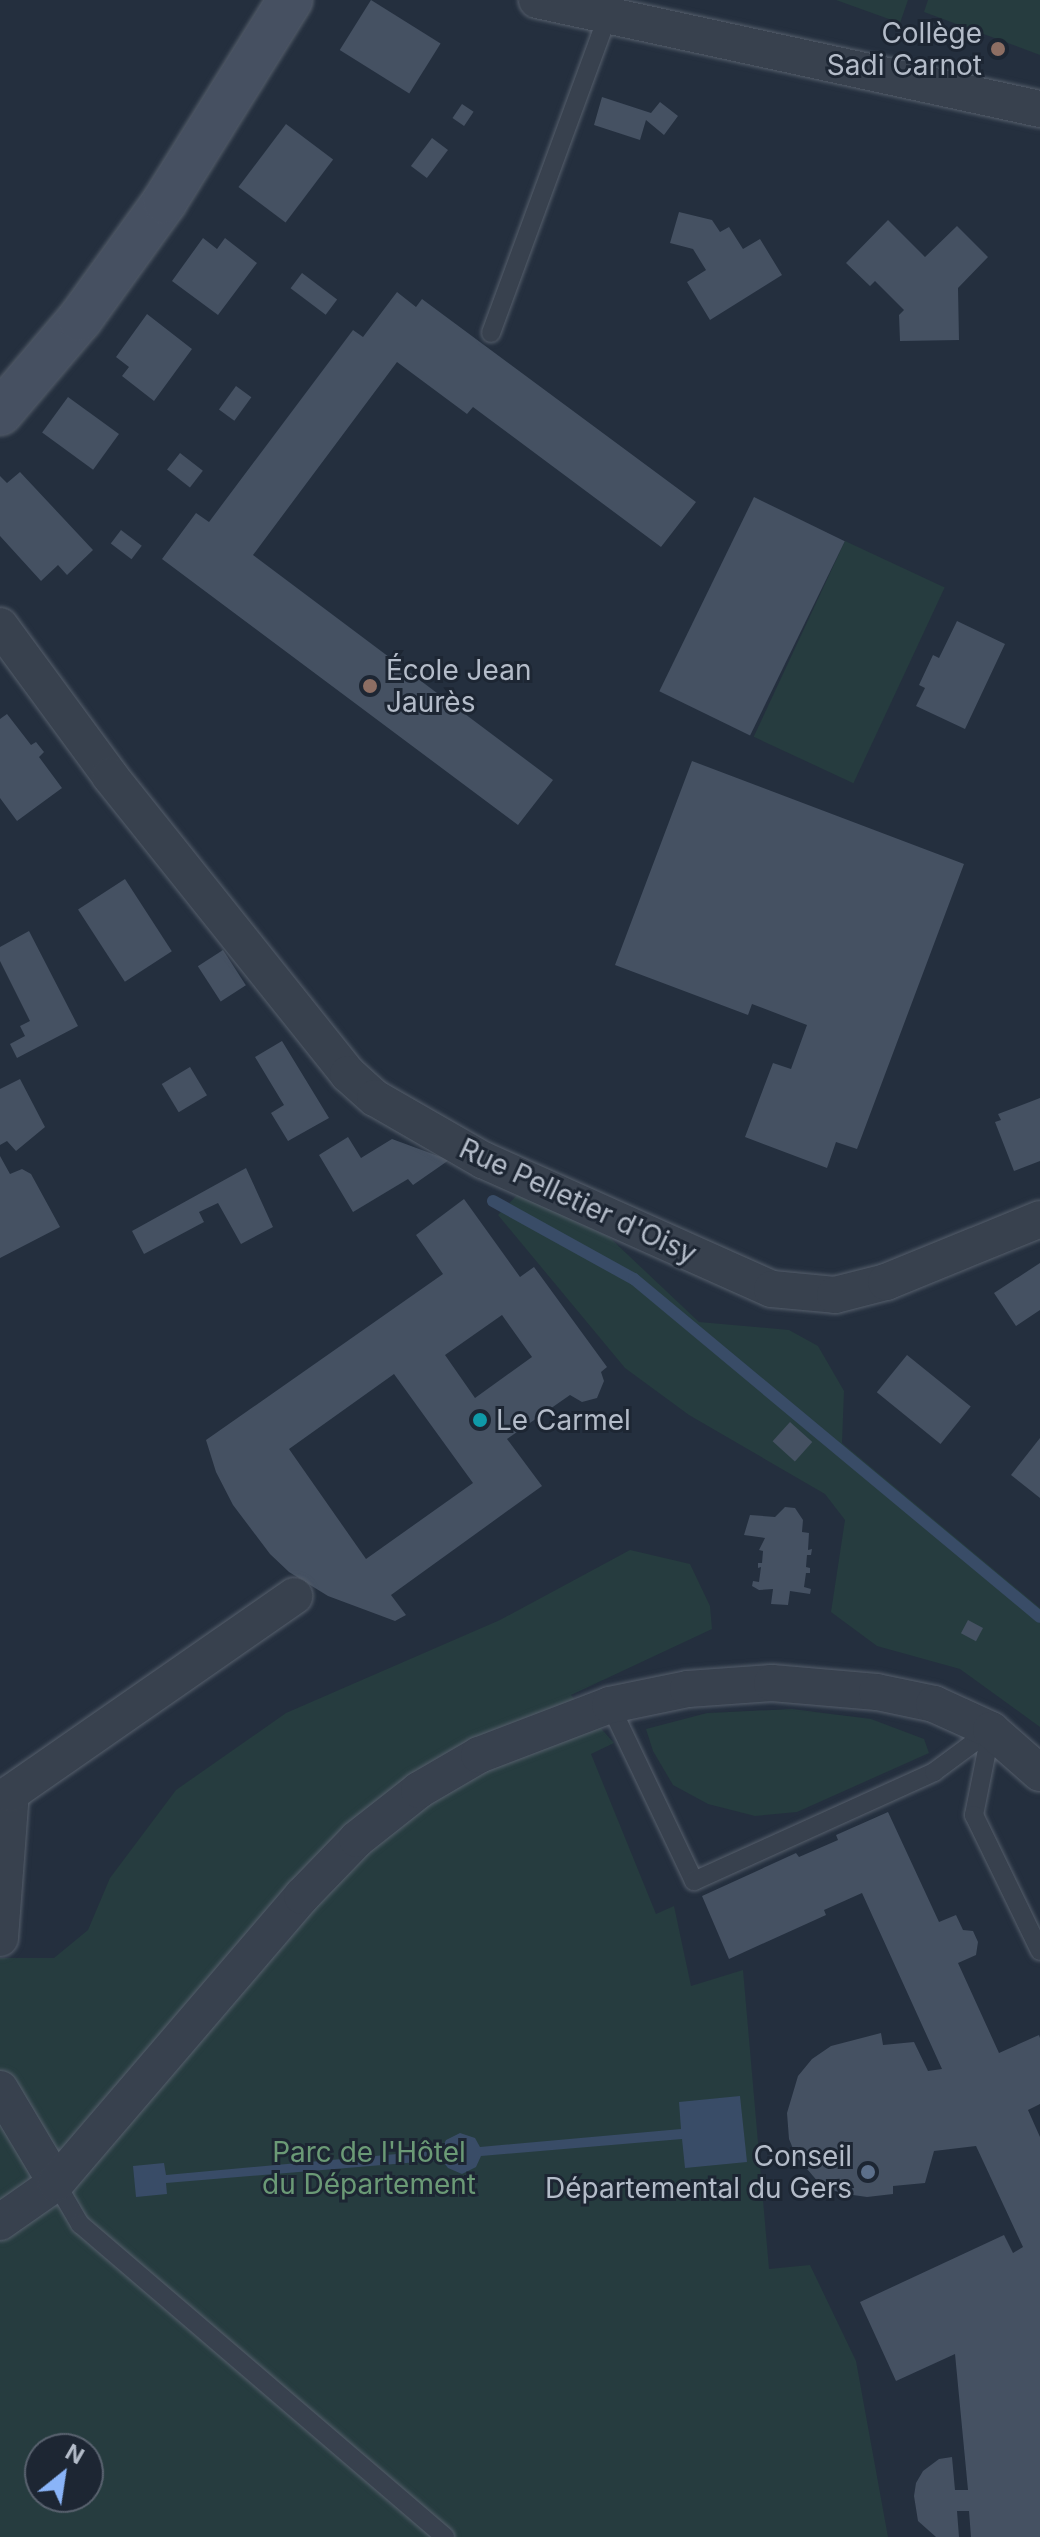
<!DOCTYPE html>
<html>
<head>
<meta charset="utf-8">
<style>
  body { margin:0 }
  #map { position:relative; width:1040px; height:2537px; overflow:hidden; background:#242f3e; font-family:Inter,sans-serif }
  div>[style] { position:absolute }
  .green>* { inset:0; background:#263c3f; transform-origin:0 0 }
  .water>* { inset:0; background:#394c67 }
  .stream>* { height:12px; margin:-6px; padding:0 6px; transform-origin:6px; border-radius:6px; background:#394c67 }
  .building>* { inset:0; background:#455162; transform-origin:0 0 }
  .roads { filter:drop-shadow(0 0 2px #565f6c) drop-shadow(0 0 2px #565f6c) }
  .lane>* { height:18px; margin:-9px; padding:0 9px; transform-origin:9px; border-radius:9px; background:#38414e }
  .street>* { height:36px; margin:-18px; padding:0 18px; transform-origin:18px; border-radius:18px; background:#38414e }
  .secondary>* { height:44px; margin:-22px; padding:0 22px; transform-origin:22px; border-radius:22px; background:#465061 }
  .dots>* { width:22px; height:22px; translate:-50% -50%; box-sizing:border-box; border:4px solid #1d2633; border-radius:50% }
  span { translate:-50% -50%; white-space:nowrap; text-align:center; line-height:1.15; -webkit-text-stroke:6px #1d2633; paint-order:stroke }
  .poi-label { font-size:28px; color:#b4bcc9 }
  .right { translate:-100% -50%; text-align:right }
  .left { translate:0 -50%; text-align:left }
  .street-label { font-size:28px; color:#b4bcc9 }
  .park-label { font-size:28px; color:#6b9a76 }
  .north { position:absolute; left:24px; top:2433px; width:80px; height:80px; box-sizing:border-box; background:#1d2633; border:2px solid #59626f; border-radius:50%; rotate:30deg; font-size:22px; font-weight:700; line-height:32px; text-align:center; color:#b4bcc9 }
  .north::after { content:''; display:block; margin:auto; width:28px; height:36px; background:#8ab4f8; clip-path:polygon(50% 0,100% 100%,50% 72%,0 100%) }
</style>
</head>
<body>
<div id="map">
  <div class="green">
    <i style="clip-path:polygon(836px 0,908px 0,900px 23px)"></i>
    <i style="clip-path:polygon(928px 0,1040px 0,1040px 55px,924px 12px)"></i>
    <i style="left:845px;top:541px;width:110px;height:216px;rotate:25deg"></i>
    <i style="clip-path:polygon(518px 1194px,609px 1237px,699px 1322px,789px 1330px,818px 1346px,844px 1391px,842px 1443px,1040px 1608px,1040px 1727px,960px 1669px,877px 1646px,831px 1612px,845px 1520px,825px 1494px,689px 1415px,625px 1368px,498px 1215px)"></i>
    <i style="clip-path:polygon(evenodd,630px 1550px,690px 1564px,710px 1606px,712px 1629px,571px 1695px,614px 1743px,591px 1754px,656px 1914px,674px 1906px,691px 1986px,743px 1970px,769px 2269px,810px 2265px,856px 2361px,888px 2537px,0 2537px,0 1958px,54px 1958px,88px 1930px,110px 1878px,176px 1790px,286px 1713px,500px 1620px,630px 1550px,40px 2449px,88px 2449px,88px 2497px,40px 2497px,40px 2449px)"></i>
    <i style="clip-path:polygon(792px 1709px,871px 1719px,924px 1739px,929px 1753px,797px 1812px,755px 1816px,708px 1804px,673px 1785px,653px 1751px,646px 1729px,707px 1713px)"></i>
  </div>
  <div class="water">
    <i style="clip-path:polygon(740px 2096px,747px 2162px,685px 2168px,682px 2139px,481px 2156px,476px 2167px,462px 2174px,448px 2168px,442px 2160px,166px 2183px,167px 2194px,136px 2197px,133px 2166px,164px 2163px,166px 2175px,441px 2150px,446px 2140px,460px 2133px,475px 2138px,480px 2147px,681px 2129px,679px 2102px)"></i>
  </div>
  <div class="stream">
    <i style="left:493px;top:1201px;width:161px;rotate:29deg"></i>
    <i style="left:634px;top:1279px;width:528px;rotate:39.78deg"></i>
  </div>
  <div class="building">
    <i style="left:371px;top:0;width:82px;height:59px;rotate:32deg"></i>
    <i style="clip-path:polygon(602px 97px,651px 113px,660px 102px,678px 116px,664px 135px,646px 120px,640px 140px,594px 125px)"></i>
    <i style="left:462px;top:104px;width:14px;height:17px;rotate:34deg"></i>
    <i style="left:286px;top:124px;width:59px;height:79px;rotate:37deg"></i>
    <i style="left:432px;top:138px;width:20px;height:35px;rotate:37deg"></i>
    <i style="clip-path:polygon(679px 212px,712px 220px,720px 232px,729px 227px,743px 249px,760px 239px,782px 275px,710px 320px,687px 282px,706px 270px,693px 249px,670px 243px)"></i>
    <i style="clip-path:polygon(888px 220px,925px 257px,957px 226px,988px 257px,958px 288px,959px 340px,900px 341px,899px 315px,904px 310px,875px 281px,870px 286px,846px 263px)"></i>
    <i style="clip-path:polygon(203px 238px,217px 249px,225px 238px,257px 263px,218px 315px,172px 281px)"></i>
    <i style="left:302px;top:273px;width:44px;height:19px;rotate:37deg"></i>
    <i style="clip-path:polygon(397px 292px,416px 307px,422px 299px,696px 502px,661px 547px,473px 407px,467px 414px,397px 362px,253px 555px,553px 780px,518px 825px,162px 559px,196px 513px,209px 522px,353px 330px,363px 337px)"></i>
    <i style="clip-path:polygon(147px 314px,192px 349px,154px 401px,122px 376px,129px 367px,116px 357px)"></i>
    <i style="left:236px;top:386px;width:19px;height:29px;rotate:36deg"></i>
    <i style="left:68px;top:397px;width:63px;height:44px;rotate:36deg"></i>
    <i style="left:180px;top:453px;width:29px;height:21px;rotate:38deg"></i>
    <i style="clip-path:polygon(20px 472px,93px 550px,67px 575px,58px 565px,41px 581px,0 536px,0 476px,7px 483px)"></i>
    <i style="left:754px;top:497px;width:101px;height:216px;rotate:26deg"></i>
    <i style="left:121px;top:530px;width:26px;height:17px;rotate:37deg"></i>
    <i style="clip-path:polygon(957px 621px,1005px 644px,965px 729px,916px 706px,925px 688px,919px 685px,933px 655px,939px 658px)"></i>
    <i style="clip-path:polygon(7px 714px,31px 745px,36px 742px,44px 752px,39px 757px,62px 788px,17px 821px,0 798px,0 719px)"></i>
    <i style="clip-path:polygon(692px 761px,964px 864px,857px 1149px,836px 1142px,827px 1168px,745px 1137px,773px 1063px,791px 1069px,807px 1025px,752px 1004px,748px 1015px,615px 965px)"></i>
    <i style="left:125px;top:879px;width:86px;height:56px;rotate:57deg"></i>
    <i style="clip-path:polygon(29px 931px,78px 1026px,17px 1058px,10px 1044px,25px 1036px,20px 1026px,30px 1021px,0 961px,0 947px)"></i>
    <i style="left:223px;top:950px;width:42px;height:30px;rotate:57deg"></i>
    <i style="clip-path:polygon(282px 1041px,329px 1118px,288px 1141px,271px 1113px,284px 1105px,255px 1057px)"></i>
    <i style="left:190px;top:1067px;width:33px;height:33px;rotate:59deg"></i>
    <i style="clip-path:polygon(20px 1079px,45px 1127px,16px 1151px,7px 1141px,0 1145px,0 1089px)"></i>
    <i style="clip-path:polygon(1040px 1098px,1040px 1161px,1014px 1171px,995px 1122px,1001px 1120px,998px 1114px)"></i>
    <i style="clip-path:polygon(348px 1137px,361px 1158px,392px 1139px,449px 1160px,413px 1185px,408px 1179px,353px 1212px,319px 1155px)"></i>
    <i style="clip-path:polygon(0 1156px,10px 1174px,22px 1169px,31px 1174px,60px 1227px,0 1258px)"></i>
    <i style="clip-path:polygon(246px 1168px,273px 1227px,241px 1244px,218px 1203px,199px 1212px,204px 1222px,144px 1254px,132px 1231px)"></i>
    <i style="clip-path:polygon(evenodd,464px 1199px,520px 1277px,534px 1267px,607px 1367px,601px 1372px,604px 1381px,597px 1398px,582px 1402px,570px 1395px,507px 1439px,542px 1486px,391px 1595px,406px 1615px,395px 1621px,328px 1596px,289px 1572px,270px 1554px,233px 1505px,216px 1472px,206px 1440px,443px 1274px,416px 1235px,464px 1199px,502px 1315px,532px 1357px,475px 1398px,445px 1355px,502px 1315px,464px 1199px,394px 1374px,473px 1483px,366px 1559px,289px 1449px,394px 1374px)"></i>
    <i style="clip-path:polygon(1040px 1263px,1040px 1310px,1016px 1326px,994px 1293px)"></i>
    <i style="left:907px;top:1355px;width:82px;height:48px;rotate:39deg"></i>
    <i style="left:790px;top:1422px;width:30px;height:26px;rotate:42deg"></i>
    <i style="clip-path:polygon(1040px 1438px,1040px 1498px,1011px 1475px)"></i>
    <i style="clip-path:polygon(785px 1507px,795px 1508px,803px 1520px,802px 1532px,809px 1533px,808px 1550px,812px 1549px,811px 1555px,807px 1555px,806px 1567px,810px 1568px,810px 1573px,806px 1573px,804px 1587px,811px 1589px,810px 1594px,790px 1591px,788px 1605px,771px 1604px,773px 1589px,759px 1590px,752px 1586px,753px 1581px,759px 1582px,761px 1567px,758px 1568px,758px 1563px,762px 1563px,763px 1551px,759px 1550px,765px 1538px,744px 1535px,750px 1515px,775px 1517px)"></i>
    <i style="left:968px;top:1620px;width:17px;height:15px;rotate:28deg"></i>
    <i style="clip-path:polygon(888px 1812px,939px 1922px,956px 1915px,963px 1930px,973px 1931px,978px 1942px,976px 1955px,958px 1963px,999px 2053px,1039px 2035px,1040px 2038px,1040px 2104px,1028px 2110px,1040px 2137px,1040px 2537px,971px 2537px,969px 2511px,957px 2511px,959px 2537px,936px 2537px,918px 2521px,914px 2496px,916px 2483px,923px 2471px,939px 2459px,952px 2457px,955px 2490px,968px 2490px,955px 2354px,896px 2381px,860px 2302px,1004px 2235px,1013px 2253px,1023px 2247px,976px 2146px,934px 2151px,925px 2183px,893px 2186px,893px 2194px,867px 2197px,839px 2193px,819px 2183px,796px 2156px,789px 2139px,787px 2113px,798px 2076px,812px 2059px,831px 2046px,881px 2033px,883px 2045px,914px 2042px,928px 2071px,942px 2069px,862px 1893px,824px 1910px,826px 1915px,729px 1959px,702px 1896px,796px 1853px,799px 1857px,838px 1840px,836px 1835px)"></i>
  </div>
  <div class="roads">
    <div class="lane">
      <i style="left:491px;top:333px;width:339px;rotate:-69.8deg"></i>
      <i style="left:610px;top:1705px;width:195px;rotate:64.5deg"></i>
      <i style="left:694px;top:1881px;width:264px;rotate:-24.4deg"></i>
      <i style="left:934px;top:1772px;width:71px;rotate:-36.4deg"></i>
      <i style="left:991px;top:1730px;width:87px;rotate:101.3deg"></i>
      <i style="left:974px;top:1815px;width:151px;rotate:64.1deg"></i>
      <i style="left:56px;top:2183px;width:48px;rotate:59.7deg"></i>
      <i style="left:80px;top:2224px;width:481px;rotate:40.6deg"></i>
    </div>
    <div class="street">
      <i style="left:537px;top:0;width:515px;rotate:12.23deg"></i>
      <i style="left:0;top:626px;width:186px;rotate:53.7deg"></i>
      <i style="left:110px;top:776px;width:381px;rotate:51.4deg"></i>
      <i style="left:348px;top:1074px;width:36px;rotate:42deg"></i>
      <i style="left:375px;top:1098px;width:125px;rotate:29.9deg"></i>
      <i style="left:483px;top:1160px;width:316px;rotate:24.1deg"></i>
      <i style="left:772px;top:1289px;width:63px;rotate:5.4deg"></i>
      <i style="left:835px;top:1295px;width:53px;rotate:-14.3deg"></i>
      <i style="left:886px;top:1282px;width:166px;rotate:-22.2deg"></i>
      <i style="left:0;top:1938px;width:145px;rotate:-85.7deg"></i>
      <i style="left:11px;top:1793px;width:345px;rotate:-34.8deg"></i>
      <i style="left:0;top:2089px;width:109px;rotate:59.2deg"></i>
      <i style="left:0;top:2222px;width:68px;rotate:-34.9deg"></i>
      <i style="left:56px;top:2183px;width:378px;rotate:-49.4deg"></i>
      <i style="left:302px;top:1896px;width:79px;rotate:-46deg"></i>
      <i style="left:357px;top:1839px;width:79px;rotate:-38.3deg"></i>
      <i style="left:419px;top:1790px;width:69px;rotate:-30.3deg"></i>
      <i style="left:479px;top:1755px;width:140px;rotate:-20.9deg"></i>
      <i style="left:610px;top:1705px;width:80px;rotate:-11.6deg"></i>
      <i style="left:688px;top:1689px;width:84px;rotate:-4.1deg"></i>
      <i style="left:772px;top:1683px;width:105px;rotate:4.9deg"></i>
      <i style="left:877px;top:1692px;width:58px;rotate:11.9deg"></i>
      <i style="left:934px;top:1704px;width:63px;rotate:24.5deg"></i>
      <i style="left:991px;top:1730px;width:65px;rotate:41.3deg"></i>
    </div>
    <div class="secondary">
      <i style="left:0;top:413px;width:123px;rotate:-49.6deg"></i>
      <i style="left:80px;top:319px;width:145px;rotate:-54.2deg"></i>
      <i style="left:165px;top:201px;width:237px;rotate:-58.1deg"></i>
    </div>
  </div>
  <div class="dots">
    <i style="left:998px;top:49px;background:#8d6e63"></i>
    <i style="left:370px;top:686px;background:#8d6e63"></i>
    <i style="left:480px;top:1420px;background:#0f9aa8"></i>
    <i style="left:868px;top:2172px;background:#5c6f8a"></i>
  </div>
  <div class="poi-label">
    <span class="right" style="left:982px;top:49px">Collège<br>Sadi Carnot</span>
    <span class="left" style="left:386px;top:686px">École Jean<br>Jaurès</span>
    <span class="left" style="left:496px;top:1420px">Le Carmel</span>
    <span class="right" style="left:852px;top:2172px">Conseil<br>Départemental du Gers</span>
  </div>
  <div class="street-label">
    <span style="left:578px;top:1201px;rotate:25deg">Rue Pelletier d'Oisy</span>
  </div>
  <div class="park-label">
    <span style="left:369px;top:2168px">Parc de l'Hôtel<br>du Département</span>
  </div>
  <div class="north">N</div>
</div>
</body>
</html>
